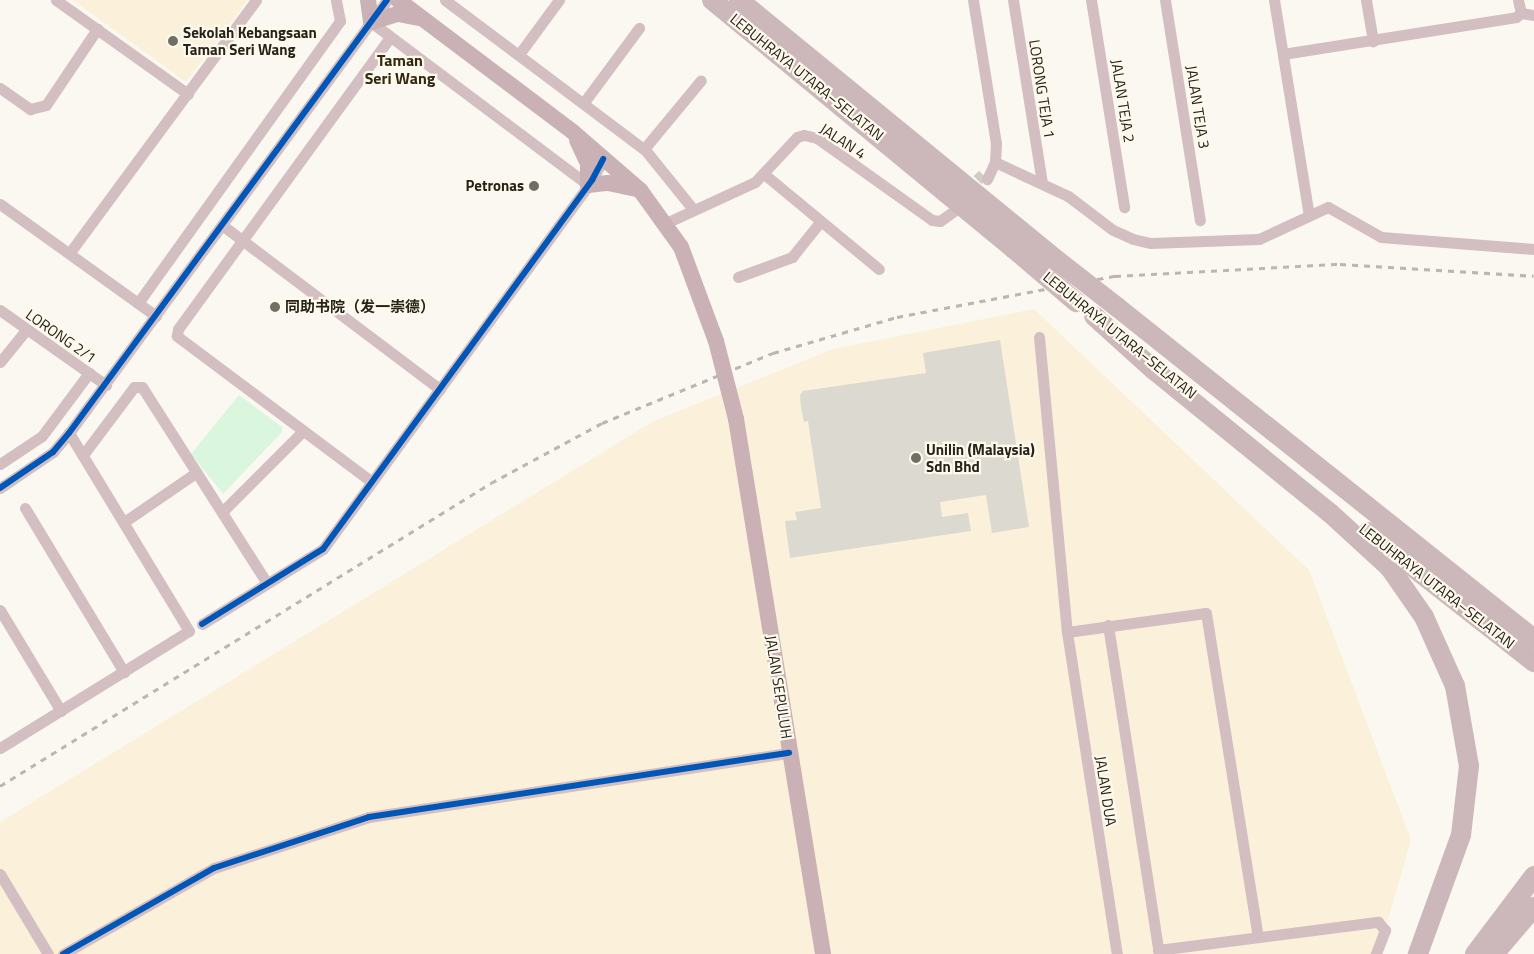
<!DOCTYPE html>
<html>
<head>
<meta charset="utf-8">
<style>
  body { margin:0 }
  #map { position:relative; width:1534px; height:954px; overflow:hidden; background:#faf8f1; font-family:"Titillium Web","Noto Sans SC",sans-serif }
  div>[style] { position:absolute }
  .built>* { inset:0; background:#fbf1da }
  .green>* { inset:0; background:#daf6de }
  .building>* { inset:0; background:#dcd9d1 }
  .minor-tunnel>* { height:11px; margin-top:-5.5px; transform-origin:0; background:repeating-linear-gradient(90deg,#d0cdc6 0 11px,transparent 0 16.5px) }
  .minor>* { height:11px; margin:-5.5px; padding:0 5.5px; transform-origin:5.5px; border-radius:5.5px; background:#d3bec2 }
  .secondary>* { height:16px; margin:-8px; padding:0 8px; transform-origin:8px; border-radius:8px; background:#cab1b6 }
  .motorway>* { height:20px; margin:-10px; padding:0 10px; transform-origin:10px; border-radius:10px; background:#ccb7ba }
  .rail>* { height:3px; margin-top:-1.5px; transform-origin:0; background:repeating-linear-gradient(90deg,#beb5b3 0 6px,transparent 0 12px) }
  .secondary-bridge>* { height:16px; margin:-8px; padding:0 8px; transform-origin:8px; border-radius:8px; background:#cab1b6 }
  .motorway-bridge>* { height:20px; margin:-10px; padding:0 10px; transform-origin:10px; border-radius:10px; background:#ccb7ba }
  .cycleway>* { height:6px; margin:-3px; padding:0 3px; transform-origin:3px; border-radius:3px; background:#0057b8 }
  .dots>* { width:14px; height:14px; translate:-50% -50%; box-sizing:border-box; border:2px solid #fef9ed; border-radius:50% }
  span { translate:-50% -50%; white-space:nowrap; text-align:center; line-height:1.15; -webkit-text-stroke:4.5px #fef9ed; paint-order:stroke }
  .poi-label { font-size:15px; color:#272319; font-weight:700 }
  .left { translate:0 -50%; text-align:left }
  .right { translate:-100% -50%; text-align:right }
  .street-label { font-size:15px; color:#272319 }
  .neighbourhood-label { font-size:16px; color:#332912; font-weight:700 }
</style>
</head>
<body>
<div id="map">
  <div class="built">
    <i style="clip-path:polygon(73px 0,248px 0,186px 82px)"></i>
    <i style="clip-path:polygon(1034px 309px,1309px 570px,1411px 840px,1378px 954px,0 954px,0 822px,652px 422px,833px 349px)"></i>
  </div>
  <div class="green">
    <i style="clip-path:polygon(239px 395px,282px 427px,282px 432px,223px 494px,191px 454px)"></i>
  </div>
  <div class="building">
    <i style="clip-path:polygon(1000px 340px,1029px 527px,992px 533px,986px 495px,940px 502px,942px 517px,968px 513px,971px 531px,790px 558px,785px 521px,797px 520px,795px 512px,821px 508px,808px 421px,804px 422px,801px 408px,800px 395px,803px 391px,926px 373px,923px 353px)"></i>
  </div>
  <div class="minor-tunnel">
    <i style="left:966px;top:191px;width:24px;rotate:-45deg"></i>
  </div>
  <div class="minor">
    <i style="left:56px;top:0;width:162px;rotate:35.5deg"></i>
    <i style="left:445px;top:0;width:251px;rotate:36.9deg"></i>
    <i style="left:646px;top:151px;width:73px;rotate:51.1deg"></i>
    <i style="left:973px;top:0;width:145px;rotate:80.9deg"></i>
    <i style="left:996px;top:143px;width:19px;rotate:93deg"></i>
    <i style="left:995px;top:162px;width:19px;rotate:115deg"></i>
    <i style="left:1013px;top:0;width:185px;rotate:81deg"></i>
    <i style="left:1091px;top:0;width:210px;rotate:80.9deg"></i>
    <i style="left:1165px;top:0;width:223px;rotate:81deg"></i>
    <i style="left:1274px;top:0;width:218px;rotate:80.8deg"></i>
    <i style="left:1366px;top:0;width:42px;rotate:80.3deg"></i>
    <i style="left:1521px;top:13px;width:13px;rotate:9deg"></i>
    <i style="left:371px;top:22px;width:271px;rotate:36.9deg"></i>
    <i style="left:520px;top:53px;width:66px;rotate:-53.7deg"></i>
    <i style="left:1283px;top:54px;width:236px;rotate:-9deg"></i>
    <i style="left:1516px;top:17px;width:6px;rotate:-39deg"></i>
    <i style="left:1521px;top:13px;width:13px;rotate:-103deg"></i>
    <i style="left:0;top:88px;width:37px;rotate:35deg"></i>
    <i style="left:30px;top:109px;width:16px;rotate:-14deg"></i>
    <i style="left:46px;top:105px;width:92px;rotate:-56.1deg"></i>
    <i style="left:585px;top:101px;width:91px;rotate:-53.5deg"></i>
    <i style="left:644px;top:149px;width:89px;rotate:-50.4deg"></i>
    <i style="left:995px;top:162px;width:81px;rotate:25deg"></i>
    <i style="left:1068px;top:196px;width:56px;rotate:37.1deg"></i>
    <i style="left:1113px;top:230px;width:22px;rotate:24deg"></i>
    <i style="left:1133px;top:239px;width:18px;rotate:13deg"></i>
    <i style="left:1151px;top:243px;width:108px;rotate:-2.1deg"></i>
    <i style="left:1259px;top:239px;width:76px;rotate:-24.9deg"></i>
    <i style="left:1328px;top:207px;width:61px;rotate:29.5deg"></i>
    <i style="left:1381px;top:237px;width:153px;rotate:4.5deg"></i>
    <i style="left:764px;top:174px;width:149px;rotate:39.6deg"></i>
    <i style="left:0;top:204px;width:192px;rotate:35.7deg"></i>
    <i style="left:666px;top:223px;width:98px;rotate:-24.7deg"></i>
    <i style="left:755px;top:182px;width:62px;rotate:-47deg"></i>
    <i style="left:797px;top:137px;width:7px;rotate:-16deg"></i>
    <i style="left:804px;top:135px;width:13px;rotate:13deg"></i>
    <i style="left:817px;top:138px;width:141px;rotate:35.5deg"></i>
    <i style="left:932px;top:220px;width:8px;rotate:7deg"></i>
    <i style="left:940px;top:221px;width:17px;rotate:-36deg"></i>
    <i style="left:222px;top:225px;width:273px;rotate:37deg"></i>
    <i style="left:71px;top:251px;width:312px;rotate:-53.6deg"></i>
    <i style="left:738px;top:277px;width:58px;rotate:-20.3deg"></i>
    <i style="left:792px;top:257px;width:45px;rotate:-51.3deg"></i>
    <i style="left:138px;top:303px;width:347px;rotate:-54.4deg"></i>
    <i style="left:340px;top:21px;width:21px;rotate:-101deg"></i>
    <i style="left:0;top:310px;width:130px;rotate:35.3deg"></i>
    <i style="left:1039px;top:337px;width:296px;rotate:84.6deg"></i>
    <i style="left:1067px;top:632px;width:326px;rotate:81.2deg"></i>
    <i style="left:0;top:362px;width:41px;rotate:-50.9deg"></i>
    <i style="left:83px;top:455px;width:85px;rotate:-53.1deg"></i>
    <i style="left:134px;top:387px;width:8px"></i>
    <i style="left:142px;top:387px;width:232px;rotate:57.5deg"></i>
    <i style="left:0;top:464px;width:50px;rotate:-33.7deg"></i>
    <i style="left:42px;top:436px;width:79px;rotate:-53.3deg"></i>
    <i style="left:372px;top:482px;width:244px;rotate:-143.2deg"></i>
    <i style="left:177px;top:336px;width:7px;rotate:-82deg"></i>
    <i style="left:178px;top:329px;width:361px;rotate:-54deg"></i>
    <i style="left:0;top:488px;width:64px;rotate:-34.2deg"></i>
    <i style="left:53px;top:452px;width:25px;rotate:-50deg"></i>
    <i style="left:69px;top:433px;width:537px;rotate:-53.71deg"></i>
    <i style="left:25px;top:508px;width:192px;rotate:58.9deg"></i>
    <i style="left:222px;top:512px;width:115px;rotate:-45deg"></i>
    <i style="left:124px;top:522px;width:88px;rotate:-34.4deg"></i>
    <i style="left:0;top:610px;width:118px;rotate:58.9deg"></i>
    <i style="left:202px;top:624px;width:142px;rotate:-31.8deg"></i>
    <i style="left:323px;top:549px;width:457px;rotate:-53.9deg"></i>
    <i style="left:592px;top:180px;width:24px;rotate:-62deg"></i>
    <i style="left:1108px;top:625px;width:333px;rotate:81.2deg"></i>
    <i style="left:1067px;top:632px;width:140px;rotate:-7.8deg"></i>
    <i style="left:1206px;top:613px;width:327px;rotate:80.9deg"></i>
    <i style="left:0;top:748px;width:222px;rotate:-31.8deg"></i>
    <i style="left:189px;top:631px;width:232px;rotate:-121.2deg"></i>
    <i style="left:0;top:874px;width:93px;rotate:59deg"></i>
    <i style="left:1158px;top:950px;width:222px;rotate:-7.3deg"></i>
    <i style="left:1378px;top:922px;width:11px;rotate:49deg"></i>
    <i style="left:1385px;top:930px;width:26px;rotate:111deg"></i>
    <i style="left:63px;top:954px;width:174px;rotate:-29.7deg"></i>
    <i style="left:214px;top:868px;width:163px;rotate:-18.2deg"></i>
    <i style="left:369px;top:817px;width:425px;rotate:-8.7deg"></i>
  </div>
  <div class="secondary">
    <i style="left:368px;top:0;width:22px;rotate:82deg"></i>
    <i style="left:371px;top:22px;width:28px;rotate:-17deg"></i>
    <i style="left:398px;top:14px;width:21px;rotate:11deg"></i>
    <i style="left:398px;top:0;width:219px;rotate:37deg"></i>
    <i style="left:573px;top:132px;width:89px;rotate:40.9deg"></i>
    <i style="left:640px;top:190px;width:70px;rotate:54.3deg"></i>
    <i style="left:681px;top:247px;width:100px;rotate:69.6deg"></i>
    <i style="left:577px;top:140px;width:26px;rotate:65deg"></i>
    <i style="left:588px;top:164px;width:21px;rotate:90deg"></i>
    <i style="left:588px;top:185px;width:20px;rotate:-6deg"></i>
    <i style="left:608px;top:183px;width:29px;rotate:12deg"></i>
    <i style="left:736px;top:419px;width:542px;rotate:80.76deg"></i>
  </div>
  <div class="motorway">
    <i style="left:712px;top:0;width:391px;rotate:39.5deg"></i>
    <i style="left:739px;top:0;width:401px;rotate:39.3deg"></i>
    <i style="left:1117px;top:307px;width:533px;rotate:38.53deg"></i>
    <i style="left:1094px;top:316px;width:81px;rotate:42deg"></i>
    <i style="left:1154px;top:370px;width:227px;rotate:39.1deg"></i>
    <i style="left:1330px;top:513px;width:81px;rotate:42.5deg"></i>
    <i style="left:1390px;top:568px;width:60px;rotate:55.2deg"></i>
    <i style="left:1424px;top:617px;width:76px;rotate:65.8deg"></i>
    <i style="left:1455px;top:686px;width:81px;rotate:80.1deg"></i>
    <i style="left:1469px;top:766px;width:69px;rotate:96.6deg"></i>
    <i style="left:1461px;top:835px;width:127px;rotate:109.9deg"></i>
    <i style="left:1368px;top:532px;width:211px;rotate:38.1deg"></i>
    <i style="left:1475px;top:954px;width:98px;rotate:-52.9deg"></i>
    <i style="left:1494px;top:954px;width:62px;rotate:-49.6deg"></i>
  </div>
  <div class="rail">
    <i style="left:0;top:786px;width:577px;rotate:-31.68deg"></i>
    <i style="left:491px;top:483px;width:126px;rotate:-28.4deg"></i>
    <i style="left:602px;top:423px;width:185px;rotate:-22.3deg"></i>
    <i style="left:773px;top:353px;width:129px;rotate:-16.2deg"></i>
    <i style="left:897px;top:317px;width:222px;rotate:-10.7deg"></i>
    <i style="left:1115px;top:276px;width:225px;rotate:-3.1deg"></i>
    <i style="left:1340px;top:264px;width:194px;rotate:3.5deg"></i>
  </div>
  <div class="secondary-bridge">
    <i style="left:716px;top:341px;width:81px;rotate:75.6deg"></i>
  </div>
  <div class="motorway-bridge">
    <i style="left:1014px;top:249px;width:82px;rotate:40.5deg"></i>
    <i style="left:1049px;top:254px;width:86px;rotate:37.9deg"></i>
  </div>
  <div class="cycleway">
    <i style="left:0;top:488px;width:64px;rotate:-34.2deg"></i>
    <i style="left:53px;top:452px;width:25px;rotate:-50deg"></i>
    <i style="left:69px;top:433px;width:537px;rotate:-53.71deg"></i>
    <i style="left:202px;top:624px;width:142px;rotate:-31.8deg"></i>
    <i style="left:323px;top:549px;width:457px;rotate:-53.9deg"></i>
    <i style="left:592px;top:180px;width:24px;rotate:-62deg"></i>
    <i style="left:63px;top:954px;width:174px;rotate:-29.7deg"></i>
    <i style="left:214px;top:868px;width:163px;rotate:-18.2deg"></i>
    <i style="left:369px;top:817px;width:425px;rotate:-8.7deg"></i>
  </div>
  <div class="dots">
    <i style="left:173px;top:41px;background:#716e65"></i>
    <i style="left:534px;top:186px;background:#716e65"></i>
    <i style="left:275px;top:307px;background:#716e65"></i>
    <i style="left:916px;top:458px;background:#716e65"></i>
  </div>
  <div class="poi-label">
    <span class="left" style="left:183px;top:41px">Sekolah Kebangsaan<br>Taman Seri Wang</span>
    <span class="right" style="left:524px;top:186px">Petronas</span>
    <span class="left" style="left:285px;top:307px">同助书院（发一崇德）</span>
    <span class="left" style="left:926px;top:458px">Unilin (Malaysia)<br>Sdn Bhd</span>
  </div>
  <div class="street-label">
    <span style="left:807px;top:77px;rotate:39deg">LEBUHRAYA UTARA–SELATAN</span>
    <span style="left:1042px;top:89px;rotate:81deg">LORONG TEJA 1</span>
    <span style="left:1123px;top:101px;rotate:81deg">JALAN TEJA 2</span>
    <span style="left:1198px;top:107px;rotate:81deg">JALAN TEJA 3</span>
    <span style="left:843px;top:141px;rotate:33deg">JALAN 4</span>
    <span style="left:1120px;top:335px;rotate:39deg">LEBUHRAYA UTARA–SELATAN</span>
    <span style="left:61px;top:336px;rotate:35deg">LORONG 2/1</span>
    <span style="left:1437px;top:586px;rotate:38deg">LEBUHRAYA UTARA–SELATAN</span>
    <span style="left:779px;top:687px;rotate:81deg">JALAN SEPULUH</span>
    <span style="left:1106px;top:791px;rotate:81deg">JALAN DUA</span>
  </div>
  <div class="neighbourhood-label">
    <span style="left:400px;top:69px">Taman<br>Seri Wang</span>
  </div>
</div>
</body>
</html>
